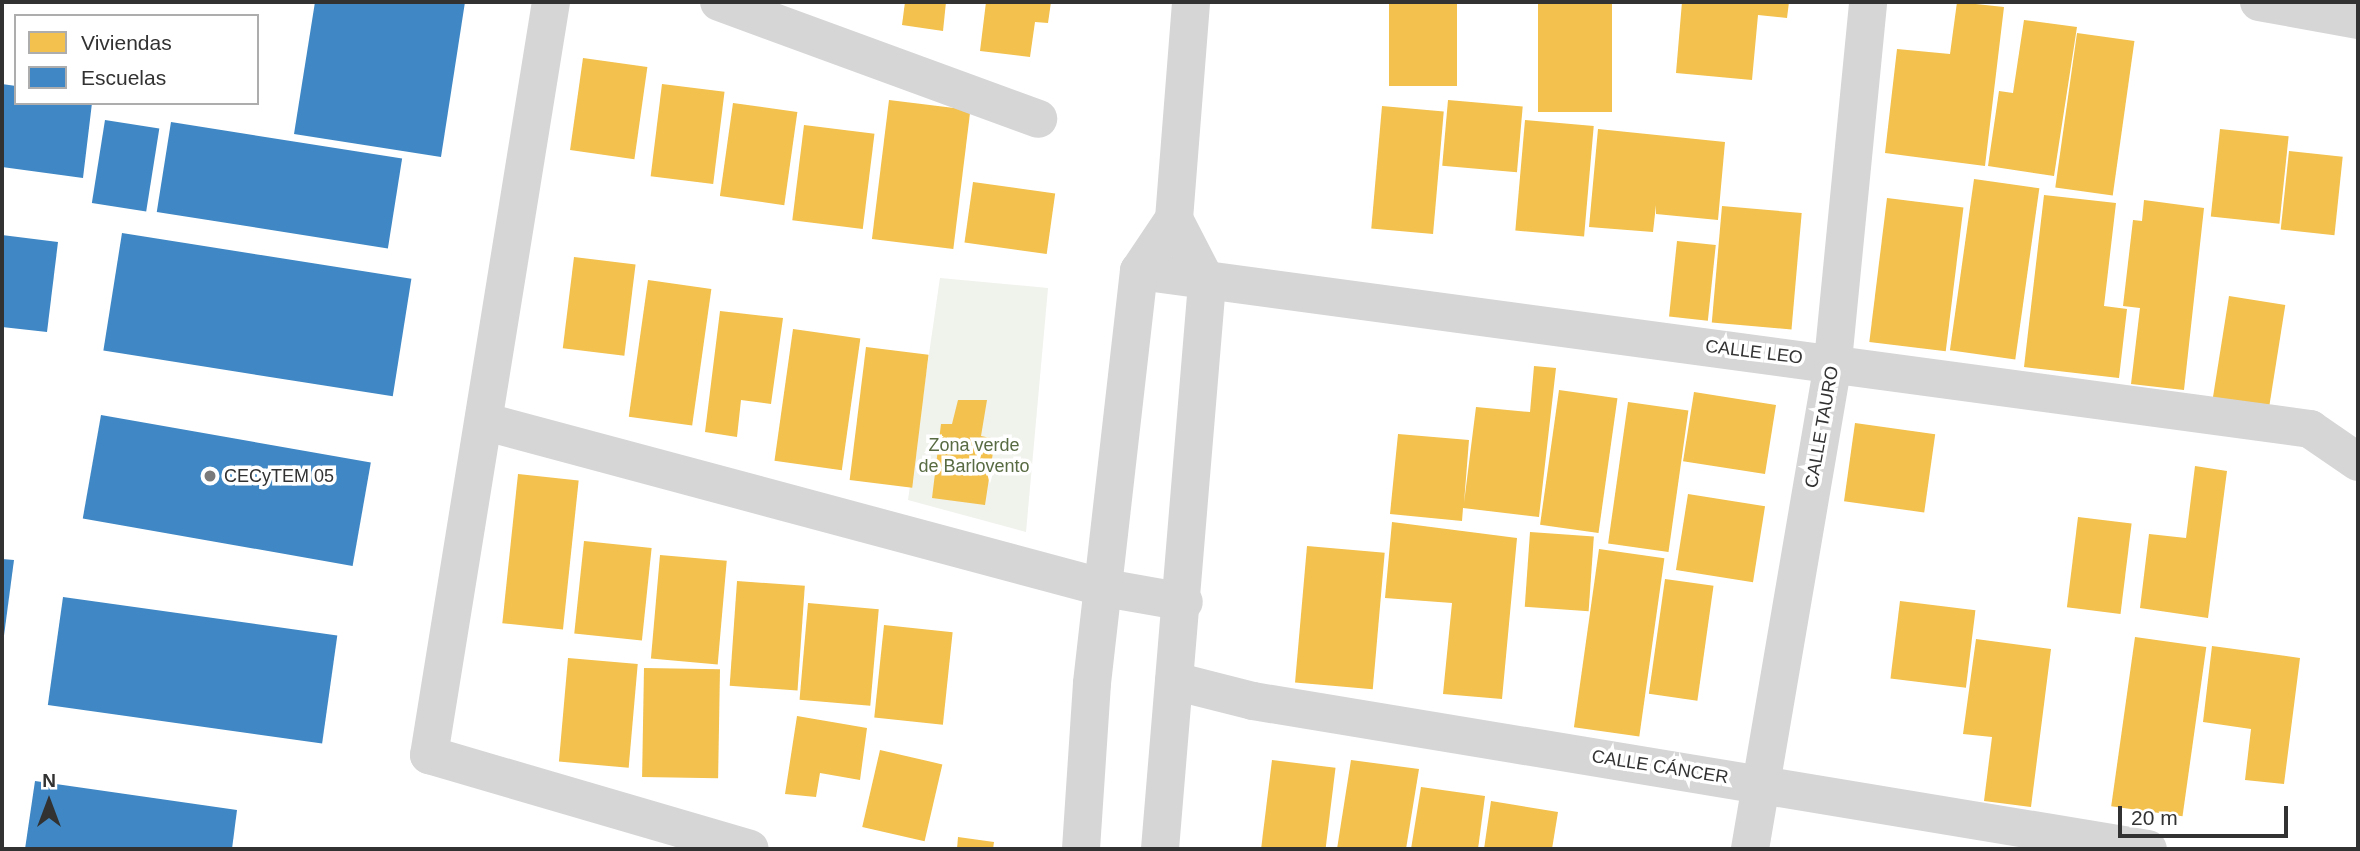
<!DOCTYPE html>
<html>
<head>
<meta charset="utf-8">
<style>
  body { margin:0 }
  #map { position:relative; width:2360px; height:851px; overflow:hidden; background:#fff; font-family:Helvetica,sans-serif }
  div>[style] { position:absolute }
  .green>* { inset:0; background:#f0f2ec }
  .homes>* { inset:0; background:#f2c14e; transform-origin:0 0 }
  .schools>* { inset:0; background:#3f88c5; transform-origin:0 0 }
  .minor>* { height:38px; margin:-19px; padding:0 19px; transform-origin:19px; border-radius:19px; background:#d6d6d6 }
  .dots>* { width:19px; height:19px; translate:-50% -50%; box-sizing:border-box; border:4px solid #fff; border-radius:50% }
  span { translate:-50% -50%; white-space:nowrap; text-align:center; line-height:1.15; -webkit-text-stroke:7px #fff; paint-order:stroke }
  .street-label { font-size:18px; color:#323232 }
  .park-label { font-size:18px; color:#586b42 }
  .poi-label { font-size:18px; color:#323232 }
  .left { translate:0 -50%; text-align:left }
  .frame { position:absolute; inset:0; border:4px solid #323232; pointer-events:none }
  .legend { position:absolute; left:14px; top:14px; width:245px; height:91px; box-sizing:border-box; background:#fff; border:2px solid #adadad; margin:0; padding:9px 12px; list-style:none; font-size:21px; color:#323232 }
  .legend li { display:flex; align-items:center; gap:14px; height:35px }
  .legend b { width:35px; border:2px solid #adadad }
  .north { position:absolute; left:14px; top:767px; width:70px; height:70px; -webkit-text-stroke:5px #fff; paint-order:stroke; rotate:0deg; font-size:19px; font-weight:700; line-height:28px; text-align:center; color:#323232 }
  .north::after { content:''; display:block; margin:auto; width:24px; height:32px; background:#323232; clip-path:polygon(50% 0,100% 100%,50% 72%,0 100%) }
  .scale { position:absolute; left:2118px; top:806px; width:170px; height:32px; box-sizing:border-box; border:4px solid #323232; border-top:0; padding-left:9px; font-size:21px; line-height:24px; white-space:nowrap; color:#323232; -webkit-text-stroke:5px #fff; paint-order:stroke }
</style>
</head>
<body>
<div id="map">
  <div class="green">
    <i style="clip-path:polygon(940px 278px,1048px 288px,1026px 532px,908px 500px)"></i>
  </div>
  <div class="homes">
    <i style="clip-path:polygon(905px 2px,946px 2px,943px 31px,902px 25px)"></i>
    <i style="clip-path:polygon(986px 2px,1051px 2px,1048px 23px,1035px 22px,1030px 57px,980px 51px)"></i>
    <i style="left:1389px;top:2px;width:68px;height:84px"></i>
    <i style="left:1538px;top:2px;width:74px;height:110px"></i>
    <i style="clip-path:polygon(1682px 2px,1789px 2px,1787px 18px,1758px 15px,1752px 80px,1676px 73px)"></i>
    <i style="clip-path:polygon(1957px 2px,2004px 7px,1985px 166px,1885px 153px,1897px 49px,1950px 54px)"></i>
    <i style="clip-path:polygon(2024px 20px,2077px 27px,2054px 176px,1988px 166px,1999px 91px,2013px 93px)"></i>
    <i style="left:2077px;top:33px;width:58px;height:156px;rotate:8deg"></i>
    <i style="left:583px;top:58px;width:65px;height:93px;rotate:8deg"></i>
    <i style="left:662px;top:84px;width:63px;height:93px;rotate:7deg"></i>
    <i style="left:889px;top:100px;width:82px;height:140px;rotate:7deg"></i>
    <i style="left:1448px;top:100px;width:75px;height:66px;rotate:5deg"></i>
    <i style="left:733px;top:103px;width:65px;height:94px;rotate:8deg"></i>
    <i style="left:1382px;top:106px;width:62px;height:123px;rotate:5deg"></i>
    <i style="left:1525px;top:120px;width:69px;height:111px;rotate:5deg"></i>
    <i style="left:804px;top:125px;width:71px;height:96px;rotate:7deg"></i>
    <i style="clip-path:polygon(1598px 129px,1725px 142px,1718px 220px,1656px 214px,1656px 205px,1653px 232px,1589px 227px)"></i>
    <i style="left:2220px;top:129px;width:69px;height:88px;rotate:6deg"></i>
    <i style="left:2289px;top:151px;width:54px;height:79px;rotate:6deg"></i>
    <i style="left:1974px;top:179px;width:66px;height:173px;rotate:8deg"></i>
    <i style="left:973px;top:182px;width:83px;height:61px;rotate:8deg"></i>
    <i style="clip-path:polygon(2044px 195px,2116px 203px,2104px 306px,2127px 309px,2119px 378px,2024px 367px)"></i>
    <i style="left:1887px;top:198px;width:77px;height:145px;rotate:7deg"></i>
    <i style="clip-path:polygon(2144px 200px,2204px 208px,2184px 390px,2131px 384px,2140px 308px,2123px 306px,2133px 220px,2142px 221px)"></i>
    <i style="left:1722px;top:206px;width:80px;height:117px;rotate:5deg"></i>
    <i style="left:1677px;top:241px;width:39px;height:76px;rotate:6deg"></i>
    <i style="left:574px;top:257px;width:62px;height:92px;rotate:7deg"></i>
    <i style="left:648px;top:280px;width:64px;height:138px;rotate:8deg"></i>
    <i style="left:2229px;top:296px;width:57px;height:104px;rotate:9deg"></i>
    <i style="clip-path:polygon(720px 311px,783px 318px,771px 404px,741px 400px,737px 437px,705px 432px)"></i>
    <i style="left:793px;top:329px;width:68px;height:133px;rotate:8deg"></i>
    <i style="left:866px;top:347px;width:63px;height:134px;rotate:7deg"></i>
    <i style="clip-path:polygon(1534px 366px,1556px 368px,1539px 517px,1463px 508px,1462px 521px,1390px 514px,1398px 434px,1469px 440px,1464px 503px,1476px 407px,1530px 412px)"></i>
    <i style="left:1559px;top:390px;width:59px;height:136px;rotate:8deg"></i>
    <i style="left:1694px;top:392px;width:83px;height:70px;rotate:9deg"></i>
    <i style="clip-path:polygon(958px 400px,987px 400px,981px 436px,995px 439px,985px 505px,932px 498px,941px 424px,952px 424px)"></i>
    <i style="left:1628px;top:402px;width:61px;height:143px;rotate:8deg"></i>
    <i style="left:1855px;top:423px;width:81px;height:79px;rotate:8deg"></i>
    <i style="clip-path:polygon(2195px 466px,2227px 471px,2208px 618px,2140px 608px,2149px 534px,2186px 538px)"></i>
    <i style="left:518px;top:474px;width:61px;height:150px;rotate:6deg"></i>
    <i style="left:1688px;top:494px;width:78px;height:77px;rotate:9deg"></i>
    <i style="left:2078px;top:517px;width:54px;height:91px;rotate:7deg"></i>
    <i style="clip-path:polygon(1392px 522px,1517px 538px,1502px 699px,1443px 694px,1452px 603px,1385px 598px)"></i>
    <i style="left:1530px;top:532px;width:64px;height:75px;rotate:4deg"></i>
    <i style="left:584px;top:541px;width:68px;height:93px;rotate:6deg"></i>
    <i style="left:1307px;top:546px;width:78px;height:137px;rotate:5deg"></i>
    <i style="left:1599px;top:549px;width:66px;height:180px;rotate:8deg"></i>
    <i style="left:660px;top:555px;width:67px;height:104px;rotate:5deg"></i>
    <i style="left:1665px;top:579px;width:49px;height:116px;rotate:8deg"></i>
    <i style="left:737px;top:581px;width:68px;height:105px;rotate:4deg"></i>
    <i style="left:1900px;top:601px;width:76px;height:78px;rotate:7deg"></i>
    <i style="left:808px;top:603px;width:71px;height:97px;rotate:5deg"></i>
    <i style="left:884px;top:625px;width:69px;height:93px;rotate:6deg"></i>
    <i style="left:2135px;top:637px;width:72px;height:171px;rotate:8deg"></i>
    <i style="clip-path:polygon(1976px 639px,2051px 649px,2031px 807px,1984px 801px,1992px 737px,1963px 734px)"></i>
    <i style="clip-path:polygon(2212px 646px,2300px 658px,2284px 784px,2245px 780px,2251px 729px,2203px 722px)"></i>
    <i style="left:568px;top:658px;width:70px;height:104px;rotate:5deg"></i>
    <i style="left:644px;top:668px;width:76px;height:109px;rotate:1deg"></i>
    <i style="clip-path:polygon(797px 716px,867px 728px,860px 780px,820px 773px,816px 797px,785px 794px)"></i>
    <i style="left:880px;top:750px;width:64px;height:79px;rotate:13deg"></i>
    <i style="left:1272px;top:760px;width:64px;height:90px;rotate:7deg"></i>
    <i style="clip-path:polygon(1351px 760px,1419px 769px,1406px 849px,1337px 849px)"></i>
    <i style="clip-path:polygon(1421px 787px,1485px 796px,1478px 849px,1411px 849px)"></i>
    <i style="clip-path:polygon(1491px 801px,1558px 812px,1552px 849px,1484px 849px)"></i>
    <i style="clip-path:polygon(958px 837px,994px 842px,993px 849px,957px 849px)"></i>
  </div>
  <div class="schools">
    <i style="clip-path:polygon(315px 2px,465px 2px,441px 157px,294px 134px)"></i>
    <i style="clip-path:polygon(2px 84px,16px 86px,16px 103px,92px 103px,83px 178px,2px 167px)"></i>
    <i style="left:105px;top:120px;width:55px;height:84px;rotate:9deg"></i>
    <i style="left:171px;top:122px;width:234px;height:91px;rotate:9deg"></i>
    <i style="left:122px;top:233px;width:293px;height:119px;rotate:9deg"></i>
    <i style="clip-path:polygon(2px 235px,58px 242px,47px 332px,2px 327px)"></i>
    <i style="left:101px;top:415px;width:274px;height:105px;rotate:10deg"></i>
    <i style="clip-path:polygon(2px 559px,14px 560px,3px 643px,2px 643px)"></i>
    <i style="left:63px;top:597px;width:277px;height:109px;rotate:8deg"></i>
    <i style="clip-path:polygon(35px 781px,237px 810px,232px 849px,25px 849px)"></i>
  </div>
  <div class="minor">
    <i style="left:551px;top:2px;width:763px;rotate:99.2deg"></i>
    <i style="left:429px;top:755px;width:334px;rotate:16.3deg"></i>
    <i style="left:719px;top:2px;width:340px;rotate:20.1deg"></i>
    <i style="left:2259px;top:2px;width:101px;rotate:10.3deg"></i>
    <i style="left:1139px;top:271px;width:1182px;rotate:7.68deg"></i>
    <i style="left:2310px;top:429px;width:58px;rotate:34.5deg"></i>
    <i style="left:486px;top:422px;width:641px;rotate:15.01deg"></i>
    <i style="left:1105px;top:588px;width:80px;rotate:10deg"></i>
    <i style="left:1174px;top:681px;width:81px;rotate:14.2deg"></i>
    <i style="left:1253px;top:701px;width:907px;rotate:9.39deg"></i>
    <i style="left:1081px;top:849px;width:166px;rotate:-86.2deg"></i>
    <i style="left:1092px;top:683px;width:415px;rotate:-83.5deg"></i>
    <i style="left:1139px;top:271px;width:63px;rotate:-56.1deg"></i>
    <i style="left:1174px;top:219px;width:218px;rotate:-85.5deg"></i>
    <i style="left:1160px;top:849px;width:568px;rotate:-85.25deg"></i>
    <i style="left:1207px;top:283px;width:72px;rotate:-117.3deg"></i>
    <i style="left:1750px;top:849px;width:495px;rotate:-80.3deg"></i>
    <i style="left:1833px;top:361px;width:361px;rotate:-84.4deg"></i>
  </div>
  <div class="dots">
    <i style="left:210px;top:476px;background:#7a7a7a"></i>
  </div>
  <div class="street-label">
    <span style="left:1754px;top:352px;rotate:7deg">CALLE LEO</span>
    <span style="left:1822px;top:427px;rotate:-80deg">CALLE TAURO</span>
    <span style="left:1660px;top:767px;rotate:9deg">CALLE CÁNCER</span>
  </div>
  <div class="park-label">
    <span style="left:974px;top:456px">Zona verde<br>de Barlovento</span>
  </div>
  <div class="poi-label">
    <span class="left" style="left:224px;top:476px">CECyTEM 05</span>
  </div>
  <div class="frame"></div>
  <ul class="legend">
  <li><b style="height:19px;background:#f2c14e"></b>Viviendas</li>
  <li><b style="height:19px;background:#3f88c5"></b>Escuelas</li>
  </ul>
  <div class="north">N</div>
  <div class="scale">20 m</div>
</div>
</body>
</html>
